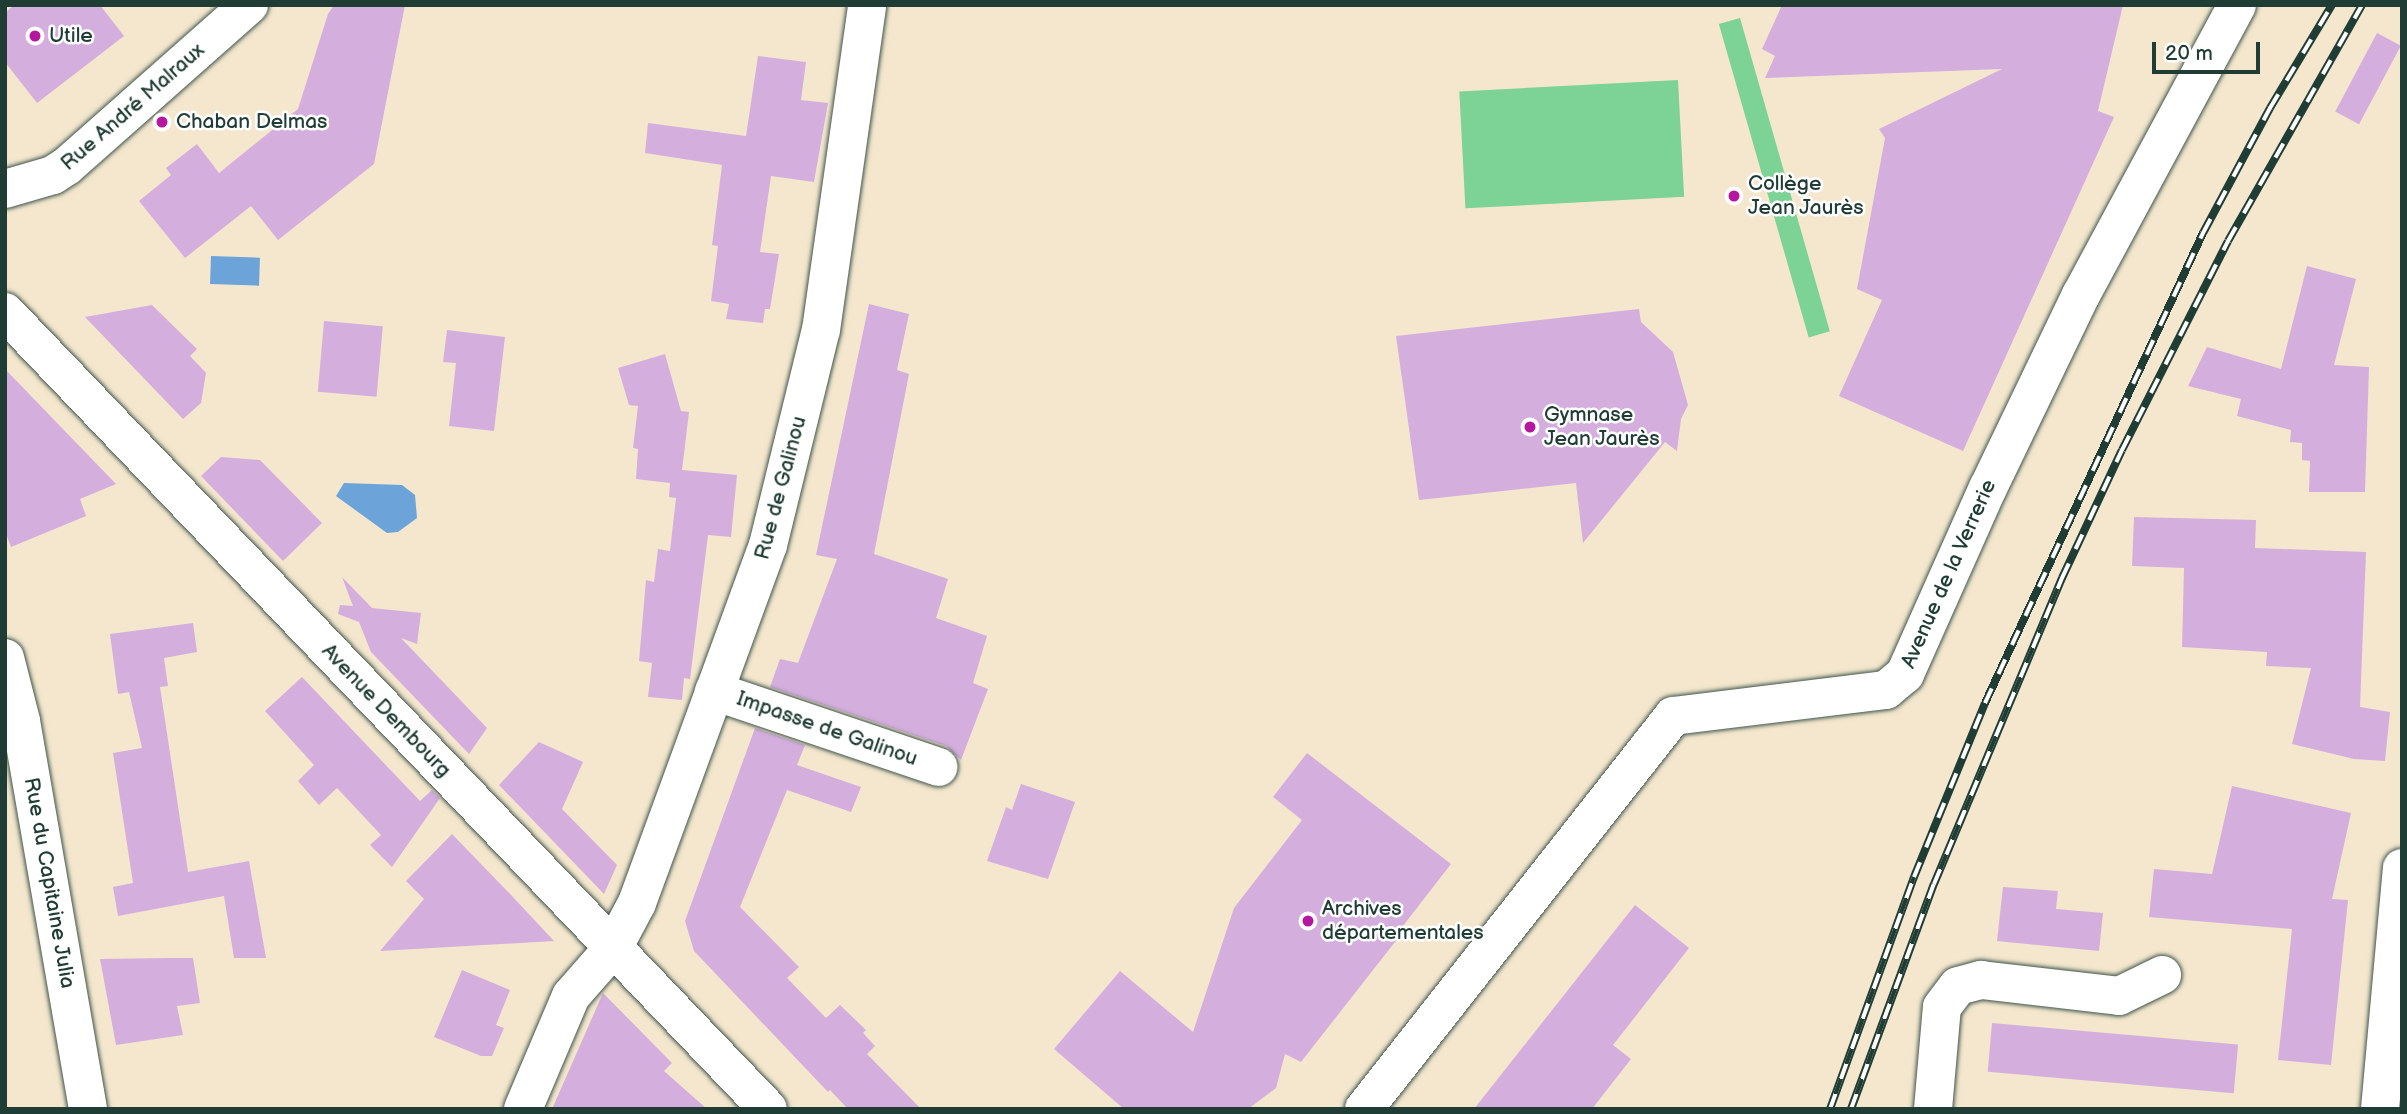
<!DOCTYPE html>
<html>
<head>
<meta charset="utf-8">
<style>
  body { margin:0 }
  #map { position:relative; width:2407px; height:1114px; overflow:hidden; background:#f4e7ce; font-family:"Balsamiq Sans",sans-serif }
  div>[style] { position:absolute }
  .green>* { inset:0; background:#7dd296; transform-origin:0 0 }
  .water>* { inset:0; background:#6ca4da; transform-origin:0 0 }
  .building>* { inset:0; background:#d4afde; transform-origin:0 0 }
  .roads { filter:drop-shadow(0 0 2px #3f564b) drop-shadow(0 0 2px #3f564b) }
  .minor>* { height:38px; margin:-19px; padding:0 19px; transform-origin:19px; border-radius:19px; background:#fff }
  .major>* { height:38px; margin:-19px; padding:0 19px; transform-origin:19px; border-radius:19px; background:#fff }
  .rail>* { height:8px; margin-top:-4px; transform-origin:0; background:repeating-linear-gradient(90deg,#fff 0 16px,#1f3d34 0 32px); box-sizing:border-box; border-block:2px solid #1f3d34 }
  .dots>* { width:19px; height:19px; translate:-50% -50%; box-sizing:border-box; border:4px solid #fff; border-radius:50% }
  span { translate:-50% -50%; white-space:nowrap; text-align:center; line-height:1.15; -webkit-text-stroke:5px #fff; paint-order:stroke }
  .poi-label { font-size:21px; color:#1f3d34 }
  .left { translate:0 -50%; text-align:left }
  .street-label { font-size:21px; color:#1f3d34 }
  .frame { position:absolute; inset:0; border:7px solid #1f3d34; pointer-events:none }
  .scale { position:absolute; left:2152px; top:42px; width:108px; height:32px; box-sizing:border-box; border:4px solid #1f3d34; border-top:0; padding-left:9px; font-size:21px; line-height:24px; white-space:nowrap; color:#1f3d34; -webkit-text-stroke:5px #fff; paint-order:stroke }
</style>
</head>
<body>
<div id="map">
  <div class="green">
    <i style="left:1740px;top:18px;width:326px;height:22px;rotate:74deg"></i>
    <i style="left:1678px;top:80px;width:117px;height:219px;rotate:87deg"></i>
  </div>
  <div class="water">
    <i style="left:211px;top:256px;width:49px;height:28px;rotate:2deg"></i>
    <i style="clip-path:polygon(344px 483px,402px 485px,415px 495px,417px 518px,398px 532px,387px 533px,336px 496px)"></i>
  </div>
  <div class="building">
    <i style="clip-path:polygon(14px 5px,100px 5px,124px 36px,37px 103px,5px 62px,5px 13px)"></i>
    <i style="clip-path:polygon(334px 5px,405px 5px,374px 164px,278px 240px,251px 206px,185px 258px,139px 201px,171px 175px,166px 168px,197px 144px,219px 173px,298px 109px,328px 14px)"></i>
    <i style="clip-path:polygon(1782px 5px,2123px 5px,2098px 111px,2114px 117px,1963px 451px,1839px 396px,1882px 300px,1857px 289px,1885px 138px,1879px 129px,2002px 69px,1765px 78px,1775px 56px,1762px 49px)"></i>
    <i style="left:2377px;top:33px;width:27px;height:89px;rotate:28deg"></i>
    <i style="clip-path:polygon(758px 56px,806px 62px,801px 100px,828px 103px,814px 182px,771px 176px,760px 252px,779px 254px,770px 309px,765px 309px,763px 323px,726px 319px,729px 304px,711px 301px,718px 246px,712px 245px,722px 165px,645px 153px,648px 123px,746px 136px)"></i>
    <i style="clip-path:polygon(2307px 266px,2356px 279px,2334px 365px,2369px 367px,2365px 492px,2309px 492px,2310px 461px,2302px 460px,2302px 443px,2290px 442px,2291px 430px,2237px 416px,2241px 399px,2188px 386px,2207px 347px,2281px 369px)"></i>
    <i style="clip-path:polygon(869px 304px,909px 314px,897px 370px,909px 374px,874px 554px,948px 579px,936px 618px,987px 636px,973px 683px,988px 689px,961px 760px,946px 746px,770px 687px,780px 659px,798px 663px,837px 559px,816px 555px)"></i>
    <i style="clip-path:polygon(152px 305px,197px 349px,190px 356px,206px 373px,201px 403px,183px 419px,85px 317px)"></i>
    <i style="clip-path:polygon(1639px 309px,1641px 322px,1673px 352px,1688px 405px,1681px 419px,1677px 451px,1665px 442px,1583px 543px,1576px 483px,1419px 500px,1396px 336px)"></i>
    <i style="left:324px;top:321px;width:59px;height:71px;rotate:5deg"></i>
    <i style="clip-path:polygon(447px 330px,505px 337px,494px 431px,449px 426px,456px 363px,443px 362px)"></i>
    <i style="clip-path:polygon(665px 354px,681px 411px,689px 412px,682px 470px,737px 475px,731px 537px,708px 535px,690px 679px,684px 678px,682px 700px,648px 697px,652px 663px,639px 661px,646px 580px,654px 582px,658px 549px,670px 551px,676px 498px,669px 497px,670px 483px,636px 479px,638px 449px,633px 448px,638px 406px,629px 405px,618px 368px)"></i>
    <i style="clip-path:polygon(5px 369px,116px 484px,80px 499px,86px 516px,11px 547px,5px 531px)"></i>
    <i style="clip-path:polygon(221px 457px,260px 460px,322px 523px,283px 561px,201px 476px)"></i>
    <i style="clip-path:polygon(2134px 517px,2256px 520px,2255px 548px,2366px 552px,2360px 707px,2390px 712px,2385px 761px,2354px 759px,2292px 744px,2311px 668px,2266px 666px,2267px 652px,2182px 647px,2184px 568px,2132px 566px)"></i>
    <i style="clip-path:polygon(342px 577px,372px 608px,421px 613px,417px 644px,401px 638px,487px 728px,469px 754px,371px 652px,359px 622px,338px 614px,340px 605px,353px 606px)"></i>
    <i style="clip-path:polygon(193px 623px,197px 652px,164px 658px,168px 686px,160px 687px,188px 872px,249px 861px,266px 958px,234px 958px,224px 896px,118px 916px,113px 887px,133px 883px,113px 753px,142px 748px,129px 692px,118px 694px,110px 634px)"></i>
    <i style="clip-path:polygon(302px 677px,420px 801px,432px 790px,440px 798px,392px 867px,370px 845px,381px 835px,337px 788px,319px 805px,298px 781px,314px 765px,265px 711px)"></i>
    <i style="clip-path:polygon(755px 728px,805px 745px,797px 765px,861px 787px,851px 812px,787px 790px,740px 907px,799px 967px,787px 978px,826px 1018px,840px 1005px,866px 1030px,863px 1033px,875px 1046px,867px 1054px,921px 1109px,848px 1109px,830px 1090px,828px 1092px,694px 951px,685px 921px)"></i>
    <i style="clip-path:polygon(539px 742px,583px 762px,562px 809px,617px 865px,604px 894px,499px 785px)"></i>
    <i style="clip-path:polygon(1307px 753px,1451px 864px,1399px 931px,1402px 933px,1301px 1062px,1285px 1054px,1276px 1088px,1248px 1109px,1124px 1109px,1054px 1049px,1120px 971px,1193px 1032px,1234px 908px,1302px 820px,1273px 797px)"></i>
    <i style="clip-path:polygon(1021px 784px,1075px 802px,1048px 879px,987px 861px,1006px 807px,1012px 810px)"></i>
    <i style="clip-path:polygon(2232px 786px,2351px 813px,2332px 899px,2348px 900px,2331px 1065px,2278px 1060px,2292px 929px,2149px 917px,2154px 869px,2212px 874px)"></i>
    <i style="clip-path:polygon(452px 834px,512px 896px,554px 941px,380px 951px,424px 899px,406px 881px)"></i>
    <i style="clip-path:polygon(2003px 887px,2058px 891px,2056px 909px,2103px 913px,2099px 951px,1997px 941px)"></i>
    <i style="clip-path:polygon(1635px 905px,1689px 948px,1613px 1045px,1631px 1059px,1592px 1109px,1474px 1109px)"></i>
    <i style="clip-path:polygon(169px 958px,193px 958px,200px 1003px,177px 1006px,183px 1035px,116px 1045px,100px 959px)"></i>
    <i style="clip-path:polygon(462px 970px,510px 990px,496px 1025px,504px 1028px,492px 1056px,481px 1056px,434px 1037px)"></i>
    <i style="clip-path:polygon(603px 993px,672px 1063px,664px 1071px,707px 1109px,552px 1109px)"></i>
    <i style="left:1992px;top:1023px;width:247px;height:49px;rotate:5deg"></i>
  </div>
  <div class="roads">
    <div class="minor">
      <i style="left:5px;top:189px;width:50px;rotate:-16.3deg"></i>
      <i style="left:53px;top:175px;width:17px;rotate:-33deg"></i>
      <i style="left:67px;top:166px;width:243px;rotate:-41.5deg"></i>
      <i style="left:5px;top:658px;width:65px;rotate:75.7deg"></i>
      <i style="left:21px;top:721px;width:394px;rotate:80.2deg"></i>
      <i style="left:714px;top:691px;width:237px;rotate:18.7deg"></i>
      <i style="left:523px;top:1109px;width:123px;rotate:-67deg"></i>
      <i style="left:571px;top:996px;width:64px;rotate:-48.8deg"></i>
      <i style="left:613px;top:948px;width:51px;rotate:-61.9deg"></i>
      <i style="left:637px;top:903px;width:381px;rotate:-69.9deg"></i>
      <i style="left:768px;top:545px;width:221px;rotate:-76.2deg"></i>
      <i style="left:821px;top:330px;width:328px;rotate:-81.9deg"></i>
      <i style="left:1364px;top:1109px;width:500px;rotate:-51.8deg"></i>
      <i style="left:1673px;top:716px;width:215px;rotate:-7deg"></i>
      <i style="left:1886px;top:690px;width:25px;rotate:-40deg"></i>
      <i style="left:1905px;top:674px;width:204px;rotate:-66deg"></i>
      <i style="left:1988px;top:488px;width:214px;rotate:-64.3deg"></i>
      <i style="left:2081px;top:295px;width:329px;rotate:-61.7deg"></i>
      <i style="left:1933px;top:1109px;width:102px;rotate:-85deg"></i>
      <i style="left:1942px;top:1007px;width:26px;rotate:-53deg"></i>
      <i style="left:1958px;top:986px;width:24px;rotate:-15deg"></i>
      <i style="left:1981px;top:980px;width:139px;rotate:6.6deg"></i>
      <i style="left:2119px;top:996px;width:48px;rotate:-26deg"></i>
      <i style="left:2380px;top:1109px;width:242px;rotate:-84.8deg"></i>
    </div>
    <div class="major">
      <i style="left:5px;top:312px;width:1103px;rotate:46.25deg"></i>
    </div>
  </div>
  <div class="rail">
    <i style="left:1830px;top:1109px;width:247px;rotate:-70.1deg"></i>
    <i style="left:1914px;top:877px;width:188px;rotate:-67.8deg"></i>
    <i style="left:1985px;top:703px;width:518px;rotate:-65.12deg"></i>
    <i style="left:2203px;top:233px;width:142px;rotate:-61.8deg"></i>
    <i style="left:2270px;top:108px;width:120px;rotate:-59deg"></i>
    <i style="left:1851px;top:1109px;width:240px;rotate:-69.8deg"></i>
    <i style="left:1934px;top:884px;width:332px;rotate:-67.3deg"></i>
    <i style="left:2062px;top:578px;width:141px;rotate:-64.9deg"></i>
    <i style="left:2122px;top:450px;width:234px;rotate:-63.1deg"></i>
    <i style="left:2228px;top:241px;width:271px;rotate:-60.4deg"></i>
  </div>
  <div class="dots">
    <i style="left:35px;top:36px;background:#b5179e"></i>
    <i style="left:162px;top:122px;background:#b5179e"></i>
    <i style="left:1734px;top:196px;background:#b5179e"></i>
    <i style="left:1530px;top:427px;background:#b5179e"></i>
    <i style="left:1308px;top:921px;background:#b5179e"></i>
  </div>
  <div class="poi-label">
    <span class="left" style="left:49px;top:36px">Utile</span>
    <span class="left" style="left:176px;top:122px">Chaban Delmas</span>
    <span class="left" style="left:1748px;top:196px">Collège<br>Jean Jaurès</span>
    <span class="left" style="left:1544px;top:427px">Gymnase<br>Jean Jaurès</span>
    <span class="left" style="left:1322px;top:921px">Archives<br>départementales</span>
  </div>
  <div class="street-label">
    <span style="left:133px;top:107px;rotate:-41deg">Rue André Malraux</span>
    <span style="left:781px;top:488px;rotate:-75deg">Rue de Galinou</span>
    <span style="left:1949px;top:574px;rotate:-66deg">Avenue de la Verrerie</span>
    <span style="left:386px;top:711px;rotate:46deg">Avenue Dembourg</span>
    <span style="left:827px;top:729px;rotate:19deg">Impasse de Galinou</span>
    <span style="left:49px;top:883px;rotate:80deg">Rue du Capitaine Julia</span>
  </div>
  <div class="frame"></div>
  <div class="scale">20 m</div>
</div>
</body>
</html>
